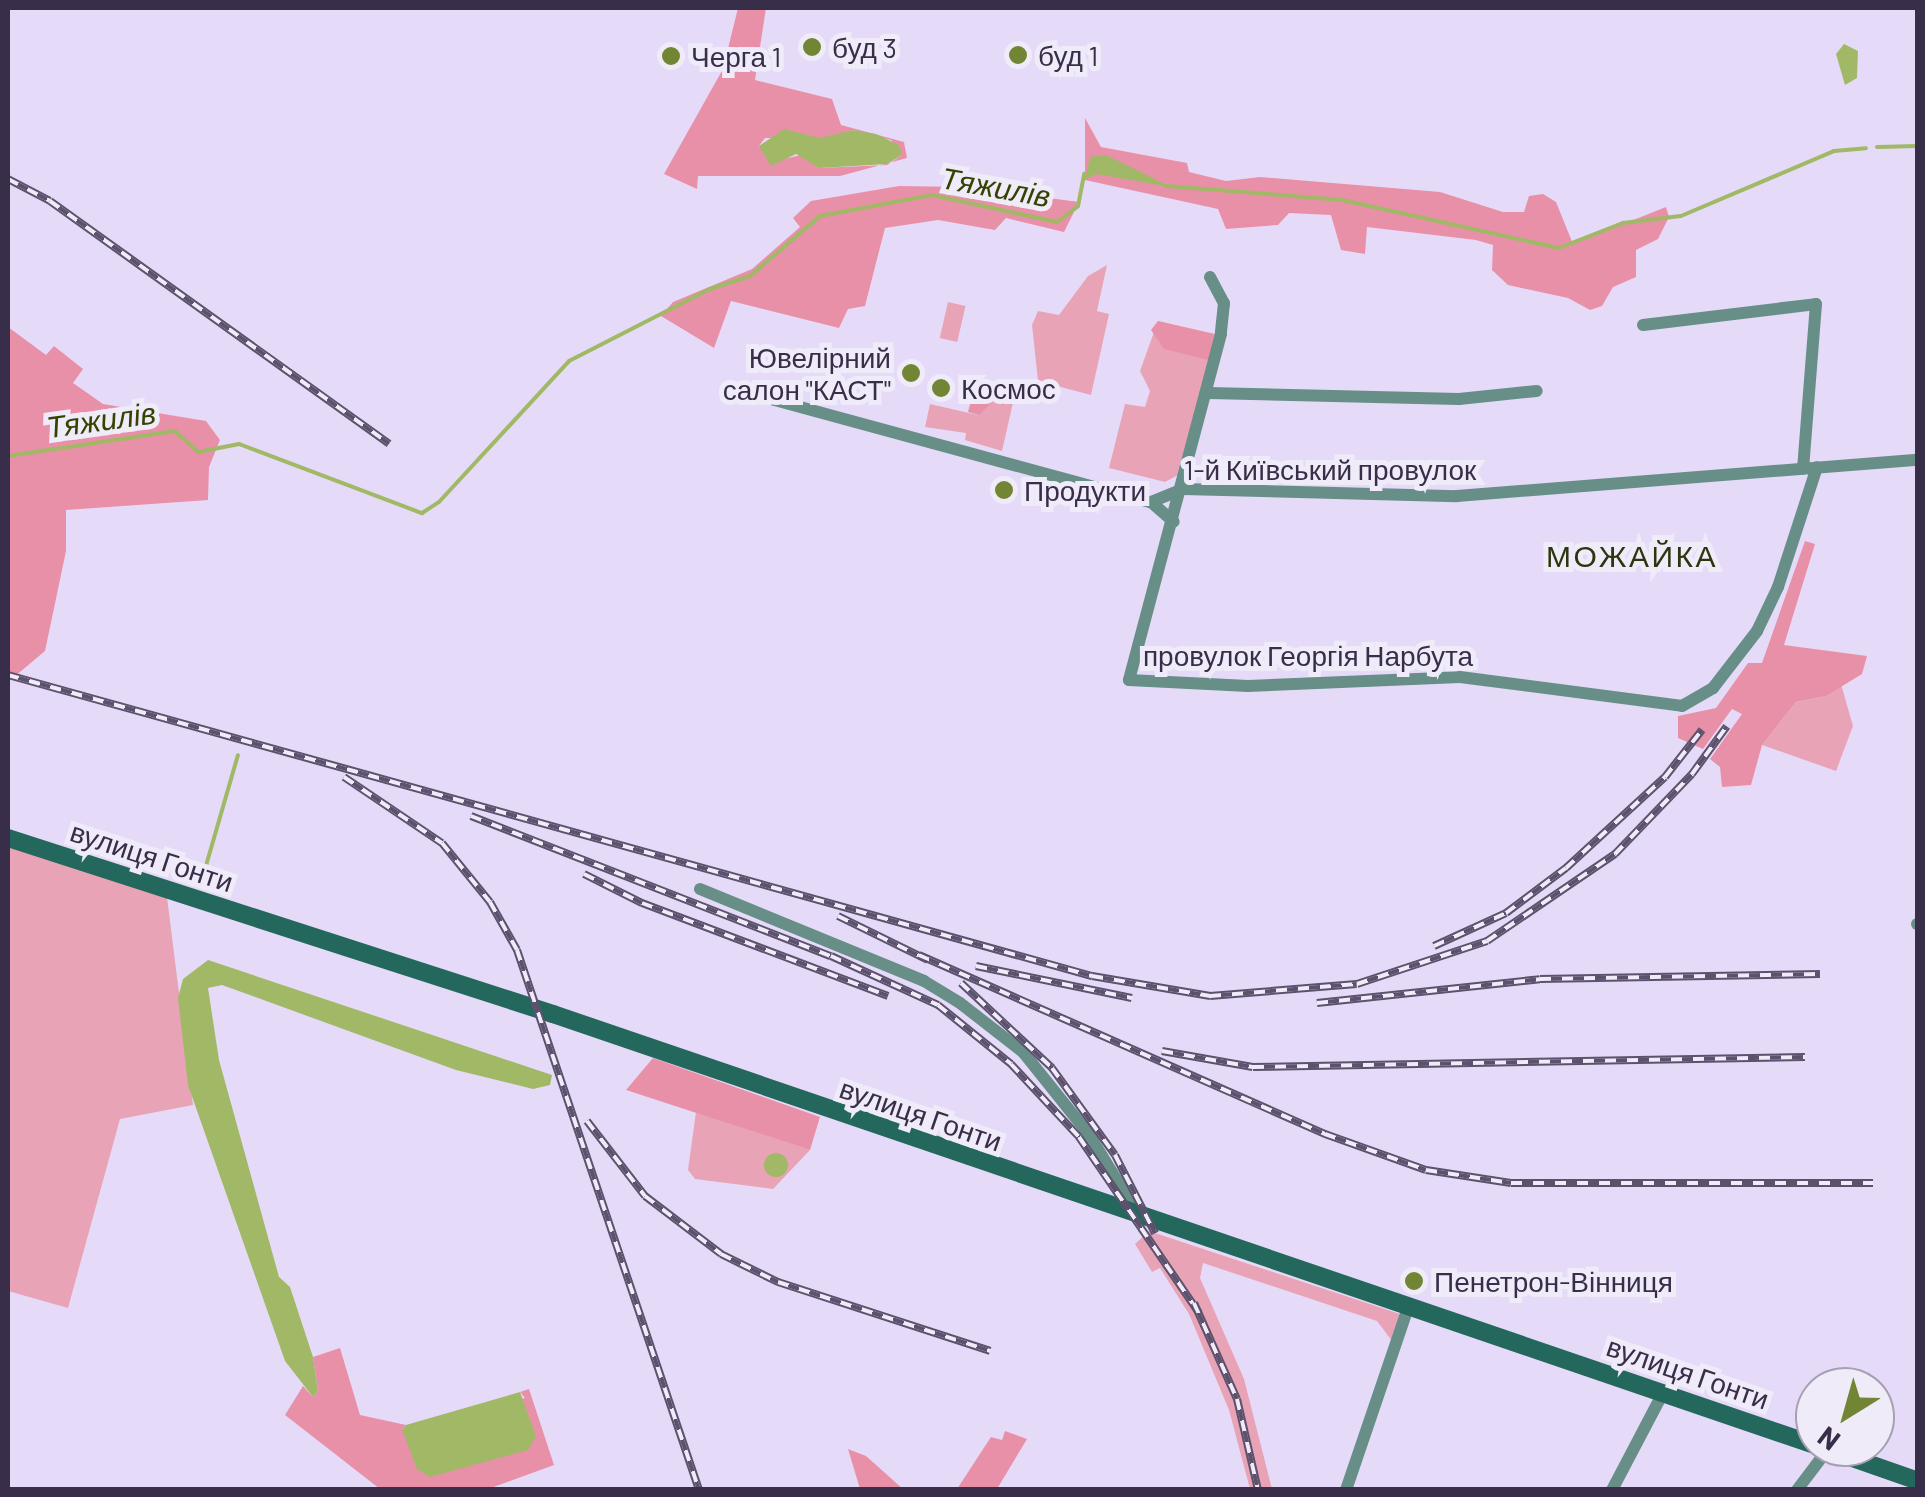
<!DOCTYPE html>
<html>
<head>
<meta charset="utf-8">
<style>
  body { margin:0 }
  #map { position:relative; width:1925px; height:1497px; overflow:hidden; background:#e5dbf8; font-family:Barlow,sans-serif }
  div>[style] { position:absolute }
  .green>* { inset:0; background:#e8a4b6; transform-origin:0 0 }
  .forest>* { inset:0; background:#e990a9 }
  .water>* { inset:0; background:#a1b866 }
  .round { border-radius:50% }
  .stream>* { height:4px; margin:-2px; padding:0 2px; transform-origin:2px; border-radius:2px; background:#a1b866 }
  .street>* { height:12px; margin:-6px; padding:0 6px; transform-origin:6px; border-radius:6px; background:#678f87 }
  .secondary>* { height:18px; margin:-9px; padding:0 9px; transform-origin:9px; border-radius:9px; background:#24675d }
  .rail>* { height:8px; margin-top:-4px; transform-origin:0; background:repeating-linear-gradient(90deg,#f0ebf9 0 11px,#5d526e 0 22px); box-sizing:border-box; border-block:2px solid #5d526e }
  .dots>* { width:28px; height:28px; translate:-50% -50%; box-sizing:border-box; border:5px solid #f0ebf9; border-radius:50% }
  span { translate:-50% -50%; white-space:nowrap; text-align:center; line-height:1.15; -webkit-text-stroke:10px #f0ebf9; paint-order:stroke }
  .poi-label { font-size:28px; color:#392e4a }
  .left { translate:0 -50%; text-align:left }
  .right { translate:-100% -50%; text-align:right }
  .street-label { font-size:28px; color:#392e4a }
  .water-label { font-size:30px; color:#354202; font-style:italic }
  .neighbourhood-label { font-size:30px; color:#2c350f; letter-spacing:2.5px }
  .frame { position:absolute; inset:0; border:10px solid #392e4a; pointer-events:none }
  .north { position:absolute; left:1795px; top:1367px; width:100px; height:100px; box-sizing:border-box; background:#f0ebf9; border:2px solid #a79fb3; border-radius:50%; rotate:217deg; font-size:28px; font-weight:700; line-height:40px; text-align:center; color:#392e4a }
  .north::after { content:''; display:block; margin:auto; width:35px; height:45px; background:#718535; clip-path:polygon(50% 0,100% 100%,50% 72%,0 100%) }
</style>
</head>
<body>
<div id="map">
  <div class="green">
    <i style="clip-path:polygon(1107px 265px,1097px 311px,1109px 314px,1091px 395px,1038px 381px,1032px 325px,1038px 311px,1059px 315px,1088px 276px)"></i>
    <i style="left:948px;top:302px;width:18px;height:37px;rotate:13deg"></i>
    <i style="clip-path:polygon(1158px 321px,1217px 336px,1182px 473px,1165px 482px,1109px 468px,1125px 404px,1145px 407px,1150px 391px,1140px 371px)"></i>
    <i style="clip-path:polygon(1000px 391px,1015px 394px,1002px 451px,965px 440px,966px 433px,925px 427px,930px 404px,978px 415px)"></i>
    <i style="clip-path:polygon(1841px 684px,1853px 726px,1836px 771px,1762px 745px,1796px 702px,1826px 696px)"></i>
    <i style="clip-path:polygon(8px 838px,166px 889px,193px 1105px,120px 1119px,68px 1308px,8px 1291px)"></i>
    <i style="clip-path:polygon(696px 1112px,810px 1150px,773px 1189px,695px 1179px,688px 1170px)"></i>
    <i style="clip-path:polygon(1149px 1231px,1400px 1314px,1392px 1341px,1377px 1321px,1203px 1263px,1200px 1278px,1244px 1379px,1272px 1489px,1250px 1489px,1229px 1410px,1189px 1314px,1160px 1268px,1152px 1272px,1135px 1244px)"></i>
  </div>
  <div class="forest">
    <i style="clip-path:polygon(evenodd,738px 8px,766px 8px,755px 80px,832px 99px,841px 125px,904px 142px,907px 158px,840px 176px,698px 176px,697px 189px,664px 174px,723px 69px,738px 8px,853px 130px,891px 140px,902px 155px,887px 165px,819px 168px,801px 155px,788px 158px,759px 146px,765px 138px,826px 138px,853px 130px)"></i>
    <i style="clip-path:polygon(1085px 118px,1101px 147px,1187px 163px,1189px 172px,1226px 181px,1260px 177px,1440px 192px,1503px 212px,1524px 212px,1529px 196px,1543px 194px,1556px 202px,1573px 244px,1666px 207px,1669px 217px,1658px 239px,1636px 250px,1636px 277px,1613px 287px,1602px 306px,1590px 310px,1568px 298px,1508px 285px,1492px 270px,1493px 245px,1476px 240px,1367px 227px,1365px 254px,1341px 250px,1331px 215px,1289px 213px,1278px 225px,1226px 229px,1218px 209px,1085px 180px)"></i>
    <i style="clip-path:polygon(899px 186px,964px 187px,1079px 202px,1064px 232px,1006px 218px,995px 230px,938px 220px,885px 228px,865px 306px,848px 309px,839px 328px,731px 301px,714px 348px,661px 316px,673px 302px,752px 269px,800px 227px,793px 218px,811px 201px)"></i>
    <i style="clip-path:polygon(1158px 321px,1215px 334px,1213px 361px,1164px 349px,1151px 330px)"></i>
    <i style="clip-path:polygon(8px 327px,46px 355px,54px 346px,83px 369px,73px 383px,103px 404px,206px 421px,220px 440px,209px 467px,208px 500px,66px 510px,66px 551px,45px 651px,14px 677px,8px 675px)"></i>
    <i style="clip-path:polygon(974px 389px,999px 395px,979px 415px,968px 412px)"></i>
    <i style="clip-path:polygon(1805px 541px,1815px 544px,1784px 645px,1867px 656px,1862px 674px,1826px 696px,1796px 702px,1762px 745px,1751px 785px,1722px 787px,1720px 767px,1710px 759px,1742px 714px,1732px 709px,1703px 749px,1678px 738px,1678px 716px,1716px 708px,1748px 663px,1762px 663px)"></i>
    <i style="clip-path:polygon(653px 1058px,820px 1117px,810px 1150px,626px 1090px)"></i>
    <i style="clip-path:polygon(340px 1348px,360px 1415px,406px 1425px,402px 1430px,525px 1398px,520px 1392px,529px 1389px,554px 1465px,488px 1489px,380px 1489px,285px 1415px,303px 1386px,313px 1397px,318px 1391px,313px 1357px)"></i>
    <i style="clip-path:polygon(1005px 1431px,1027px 1439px,997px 1489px,957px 1489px,991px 1437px,1002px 1440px)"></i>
    <i style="clip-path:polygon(848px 1449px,866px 1456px,903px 1489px,860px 1489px)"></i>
  </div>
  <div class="water">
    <i style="clip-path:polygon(1844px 44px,1858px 51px,1857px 78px,1845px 85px,1836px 54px)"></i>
    <i style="clip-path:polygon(784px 129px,820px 138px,853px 130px,876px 134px,899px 145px,902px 155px,887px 164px,819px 168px,796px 154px,771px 166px,759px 146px)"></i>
    <i style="clip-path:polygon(1106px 155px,1153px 178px,1170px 187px,1096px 174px,1085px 180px,1090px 157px)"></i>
    <i style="clip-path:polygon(208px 960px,552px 1075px,550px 1085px,533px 1089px,456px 1070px,222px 985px,208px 988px,219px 1060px,279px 1277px,290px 1287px,313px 1357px,318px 1391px,313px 1397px,285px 1361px,188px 1085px,178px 998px,183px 979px)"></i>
    <i class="round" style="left:764px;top:1153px;width:24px;height:24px"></i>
    <i style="clip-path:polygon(520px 1392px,536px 1436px,528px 1450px,430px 1477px,417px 1469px,402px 1430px,406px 1425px)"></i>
  </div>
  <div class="stream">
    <i style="left:1877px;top:147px;width:41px;rotate:-1.4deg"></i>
    <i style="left:1166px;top:186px;width:177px;rotate:4.5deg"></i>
    <i style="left:1342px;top:200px;width:222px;rotate:12.5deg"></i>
    <i style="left:1559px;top:248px;width:69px;rotate:-21.3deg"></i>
    <i style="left:1623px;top:223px;width:58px;rotate:-6.9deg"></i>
    <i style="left:1681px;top:216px;width:166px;rotate:-23deg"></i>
    <i style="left:1834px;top:151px;width:32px;rotate:-5deg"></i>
    <i style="left:8px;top:456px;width:169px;rotate:-8.5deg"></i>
    <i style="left:175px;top:431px;width:31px;rotate:42deg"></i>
    <i style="left:198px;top:452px;width:42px;rotate:-11deg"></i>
    <i style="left:239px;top:444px;width:196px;rotate:20.7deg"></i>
    <i style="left:422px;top:513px;width:20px;rotate:-33deg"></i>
    <i style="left:439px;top:502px;width:192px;rotate:-47.3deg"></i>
    <i style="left:569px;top:361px;width:158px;rotate:-27.1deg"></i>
    <i style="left:710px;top:289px;width:42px;rotate:-18deg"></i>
    <i style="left:750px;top:276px;width:92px;rotate:-40.6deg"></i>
    <i style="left:820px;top:216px;width:114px;rotate:-10.6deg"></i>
    <i style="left:932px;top:195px;width:128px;rotate:12.2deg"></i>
    <i style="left:1057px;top:222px;width:26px;rotate:-37deg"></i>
    <i style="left:1078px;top:206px;width:33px;rotate:-79deg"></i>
    <i style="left:201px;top:883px;width:133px;rotate:-73.9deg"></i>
  </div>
  <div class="street">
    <i style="left:1210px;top:277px;width:30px;rotate:62deg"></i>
    <i style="left:1224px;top:303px;width:31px;rotate:96deg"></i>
    <i style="left:1221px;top:334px;width:358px;rotate:104.9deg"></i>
    <i style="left:1129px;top:680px;width:119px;rotate:2.9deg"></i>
    <i style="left:1248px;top:686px;width:212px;rotate:-2.4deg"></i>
    <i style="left:1460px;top:677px;width:224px;rotate:7.4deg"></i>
    <i style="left:1682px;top:706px;width:36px;rotate:-30deg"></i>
    <i style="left:1713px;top:688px;width:72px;rotate:-52.3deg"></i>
    <i style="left:1757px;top:631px;width:49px;rotate:-64.5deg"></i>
    <i style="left:1778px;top:587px;width:126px;rotate:-72deg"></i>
    <i style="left:1643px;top:325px;width:174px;rotate:-6.9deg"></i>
    <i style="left:1816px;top:304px;width:165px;rotate:94.5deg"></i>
    <i style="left:1209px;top:393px;width:250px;rotate:1.4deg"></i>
    <i style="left:1459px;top:399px;width:78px;rotate:-5.9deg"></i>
    <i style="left:756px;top:395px;width:409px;rotate:15.2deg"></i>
    <i style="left:1151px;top:502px;width:35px;rotate:-22deg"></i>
    <i style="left:1183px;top:489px;width:274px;rotate:1.5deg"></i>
    <i style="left:1457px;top:496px;width:462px;rotate:-4.5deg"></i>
    <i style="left:1151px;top:502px;width:30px;rotate:41deg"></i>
    <i style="left:700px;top:889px;width:242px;rotate:22.3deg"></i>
    <i style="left:924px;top:981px;width:42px;rotate:31.4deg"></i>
    <i style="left:960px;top:1003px;width:80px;rotate:37.9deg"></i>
    <i style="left:1023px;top:1052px;width:104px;rotate:51.3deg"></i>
    <i style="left:1088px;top:1133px;width:96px;rotate:58.6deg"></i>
    <i style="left:1917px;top:924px;width:1px"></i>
    <i style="left:1346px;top:1490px;width:195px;rotate:-71.2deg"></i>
    <i style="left:1612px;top:1490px;width:110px;rotate:-62.3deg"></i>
    <i style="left:1797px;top:1490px;width:51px;rotate:-52.9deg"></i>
  </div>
  <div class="secondary">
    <i style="left:8px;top:838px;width:573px;rotate:17.9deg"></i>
    <i style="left:553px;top:1014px;width:1334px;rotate:18.86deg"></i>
    <i style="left:1821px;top:1447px;width:103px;rotate:19.3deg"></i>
  </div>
  <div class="rail">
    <i style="left:8px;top:179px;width:47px;rotate:27.6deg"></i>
    <i style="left:50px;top:201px;width:417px;rotate:35.6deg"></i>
    <i style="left:8px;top:675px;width:1125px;rotate:15.52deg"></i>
    <i style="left:1092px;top:976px;width:120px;rotate:9.6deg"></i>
    <i style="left:1210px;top:996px;width:147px;rotate:-4.7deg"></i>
    <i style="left:1357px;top:984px;width:137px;rotate:-18.3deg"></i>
    <i style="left:1487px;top:941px;width:155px;rotate:-34.2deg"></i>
    <i style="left:1615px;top:854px;width:111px;rotate:-46.1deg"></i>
    <i style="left:1692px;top:774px;width:59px;rotate:-53.9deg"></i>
    <i style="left:344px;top:777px;width:118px;rotate:34deg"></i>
    <i style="left:442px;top:843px;width:76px;rotate:50.9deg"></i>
    <i style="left:490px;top:902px;width:55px;rotate:60.6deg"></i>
    <i style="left:517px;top:950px;width:570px;rotate:71.37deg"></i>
    <i style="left:471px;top:816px;width:386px;rotate:21.3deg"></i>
    <i style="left:831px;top:956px;width:118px;rotate:24.6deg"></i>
    <i style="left:938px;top:1005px;width:94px;rotate:38.9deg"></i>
    <i style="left:1011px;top:1064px;width:100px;rotate:47deg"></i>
    <i style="left:1079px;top:1137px;width:213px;rotate:55.7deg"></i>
    <i style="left:584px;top:874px;width:65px;rotate:26.6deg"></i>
    <i style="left:642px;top:903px;width:263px;rotate:20.7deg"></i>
    <i style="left:838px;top:916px;width:100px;rotate:26.1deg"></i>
    <i style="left:1434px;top:946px;width:79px;rotate:-24.6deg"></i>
    <i style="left:1506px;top:913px;width:75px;rotate:-36.9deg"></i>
    <i style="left:1566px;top:868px;width:134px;rotate:-42.6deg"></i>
    <i style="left:1665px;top:777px;width:60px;rotate:-51.8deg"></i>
    <i style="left:919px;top:955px;width:444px;rotate:23.8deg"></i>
    <i style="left:1325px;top:1134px;width:107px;rotate:19.6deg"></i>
    <i style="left:1426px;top:1170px;width:86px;rotate:8.7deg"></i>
    <i style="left:1511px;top:1183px;width:362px"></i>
    <i style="left:976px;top:966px;width:159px;rotate:11.6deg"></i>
    <i style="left:961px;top:983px;width:125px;rotate:43deg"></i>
    <i style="left:1052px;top:1068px;width:107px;rotate:54.1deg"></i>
    <i style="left:1115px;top:1155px;width:88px;rotate:62.9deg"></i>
    <i style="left:1317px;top:1003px;width:224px;rotate:-6.1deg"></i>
    <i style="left:1540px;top:979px;width:280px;rotate:-1deg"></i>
    <i style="left:1162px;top:1051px;width:92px;rotate:10deg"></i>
    <i style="left:1253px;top:1067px;width:552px;rotate:-1.04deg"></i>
    <i style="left:587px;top:1121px;width:95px;rotate:52.3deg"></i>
    <i style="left:645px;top:1196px;width:96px;rotate:37.3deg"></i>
    <i style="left:721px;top:1254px;width:64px;rotate:26.2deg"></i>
    <i style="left:778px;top:1282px;width:223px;rotate:18deg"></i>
    <i style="left:1194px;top:1303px;width:105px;rotate:65.9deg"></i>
    <i style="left:1237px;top:1399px;width:93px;rotate:77deg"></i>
  </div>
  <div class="dots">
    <i style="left:812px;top:47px;background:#718535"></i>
    <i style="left:1018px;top:55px;background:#718535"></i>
    <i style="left:671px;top:56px;background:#718535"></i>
    <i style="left:911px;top:373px;background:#718535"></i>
    <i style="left:941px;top:388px;background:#718535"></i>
    <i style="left:1004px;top:490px;background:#718535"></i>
    <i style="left:1414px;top:1281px;background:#718535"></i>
  </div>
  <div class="poi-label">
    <span class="left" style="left:832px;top:47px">буд 3</span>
    <span class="left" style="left:1038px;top:55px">буд 1</span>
    <span class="left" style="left:691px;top:56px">Черга 1</span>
    <span class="right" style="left:891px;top:373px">Ювелірний<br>салон "КАСТ"</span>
    <span class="left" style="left:961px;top:388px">Космос</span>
    <span class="left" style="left:1024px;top:490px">Продукти</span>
    <span class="left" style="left:1434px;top:1281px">Пенетрон-Вінниця</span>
  </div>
  <div class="street-label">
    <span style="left:1330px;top:469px">1-й Київський провулок</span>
    <span style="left:1308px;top:655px">провулок Георгія Нарбута</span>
    <span style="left:152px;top:856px;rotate:18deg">вулиця Гонти</span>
    <span style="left:921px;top:1114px;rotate:19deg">вулиця Гонти</span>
    <span style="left:1688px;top:1372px;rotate:19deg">вулиця Гонти</span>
  </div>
  <div class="water-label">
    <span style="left:996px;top:186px;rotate:10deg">Тяжилів</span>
    <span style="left:101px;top:419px;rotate:-8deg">Тяжилів</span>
  </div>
  <div class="neighbourhood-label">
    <span style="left:1632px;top:555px">МОЖАЙКА</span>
  </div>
  <div class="frame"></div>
  <div class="north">N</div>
</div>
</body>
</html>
